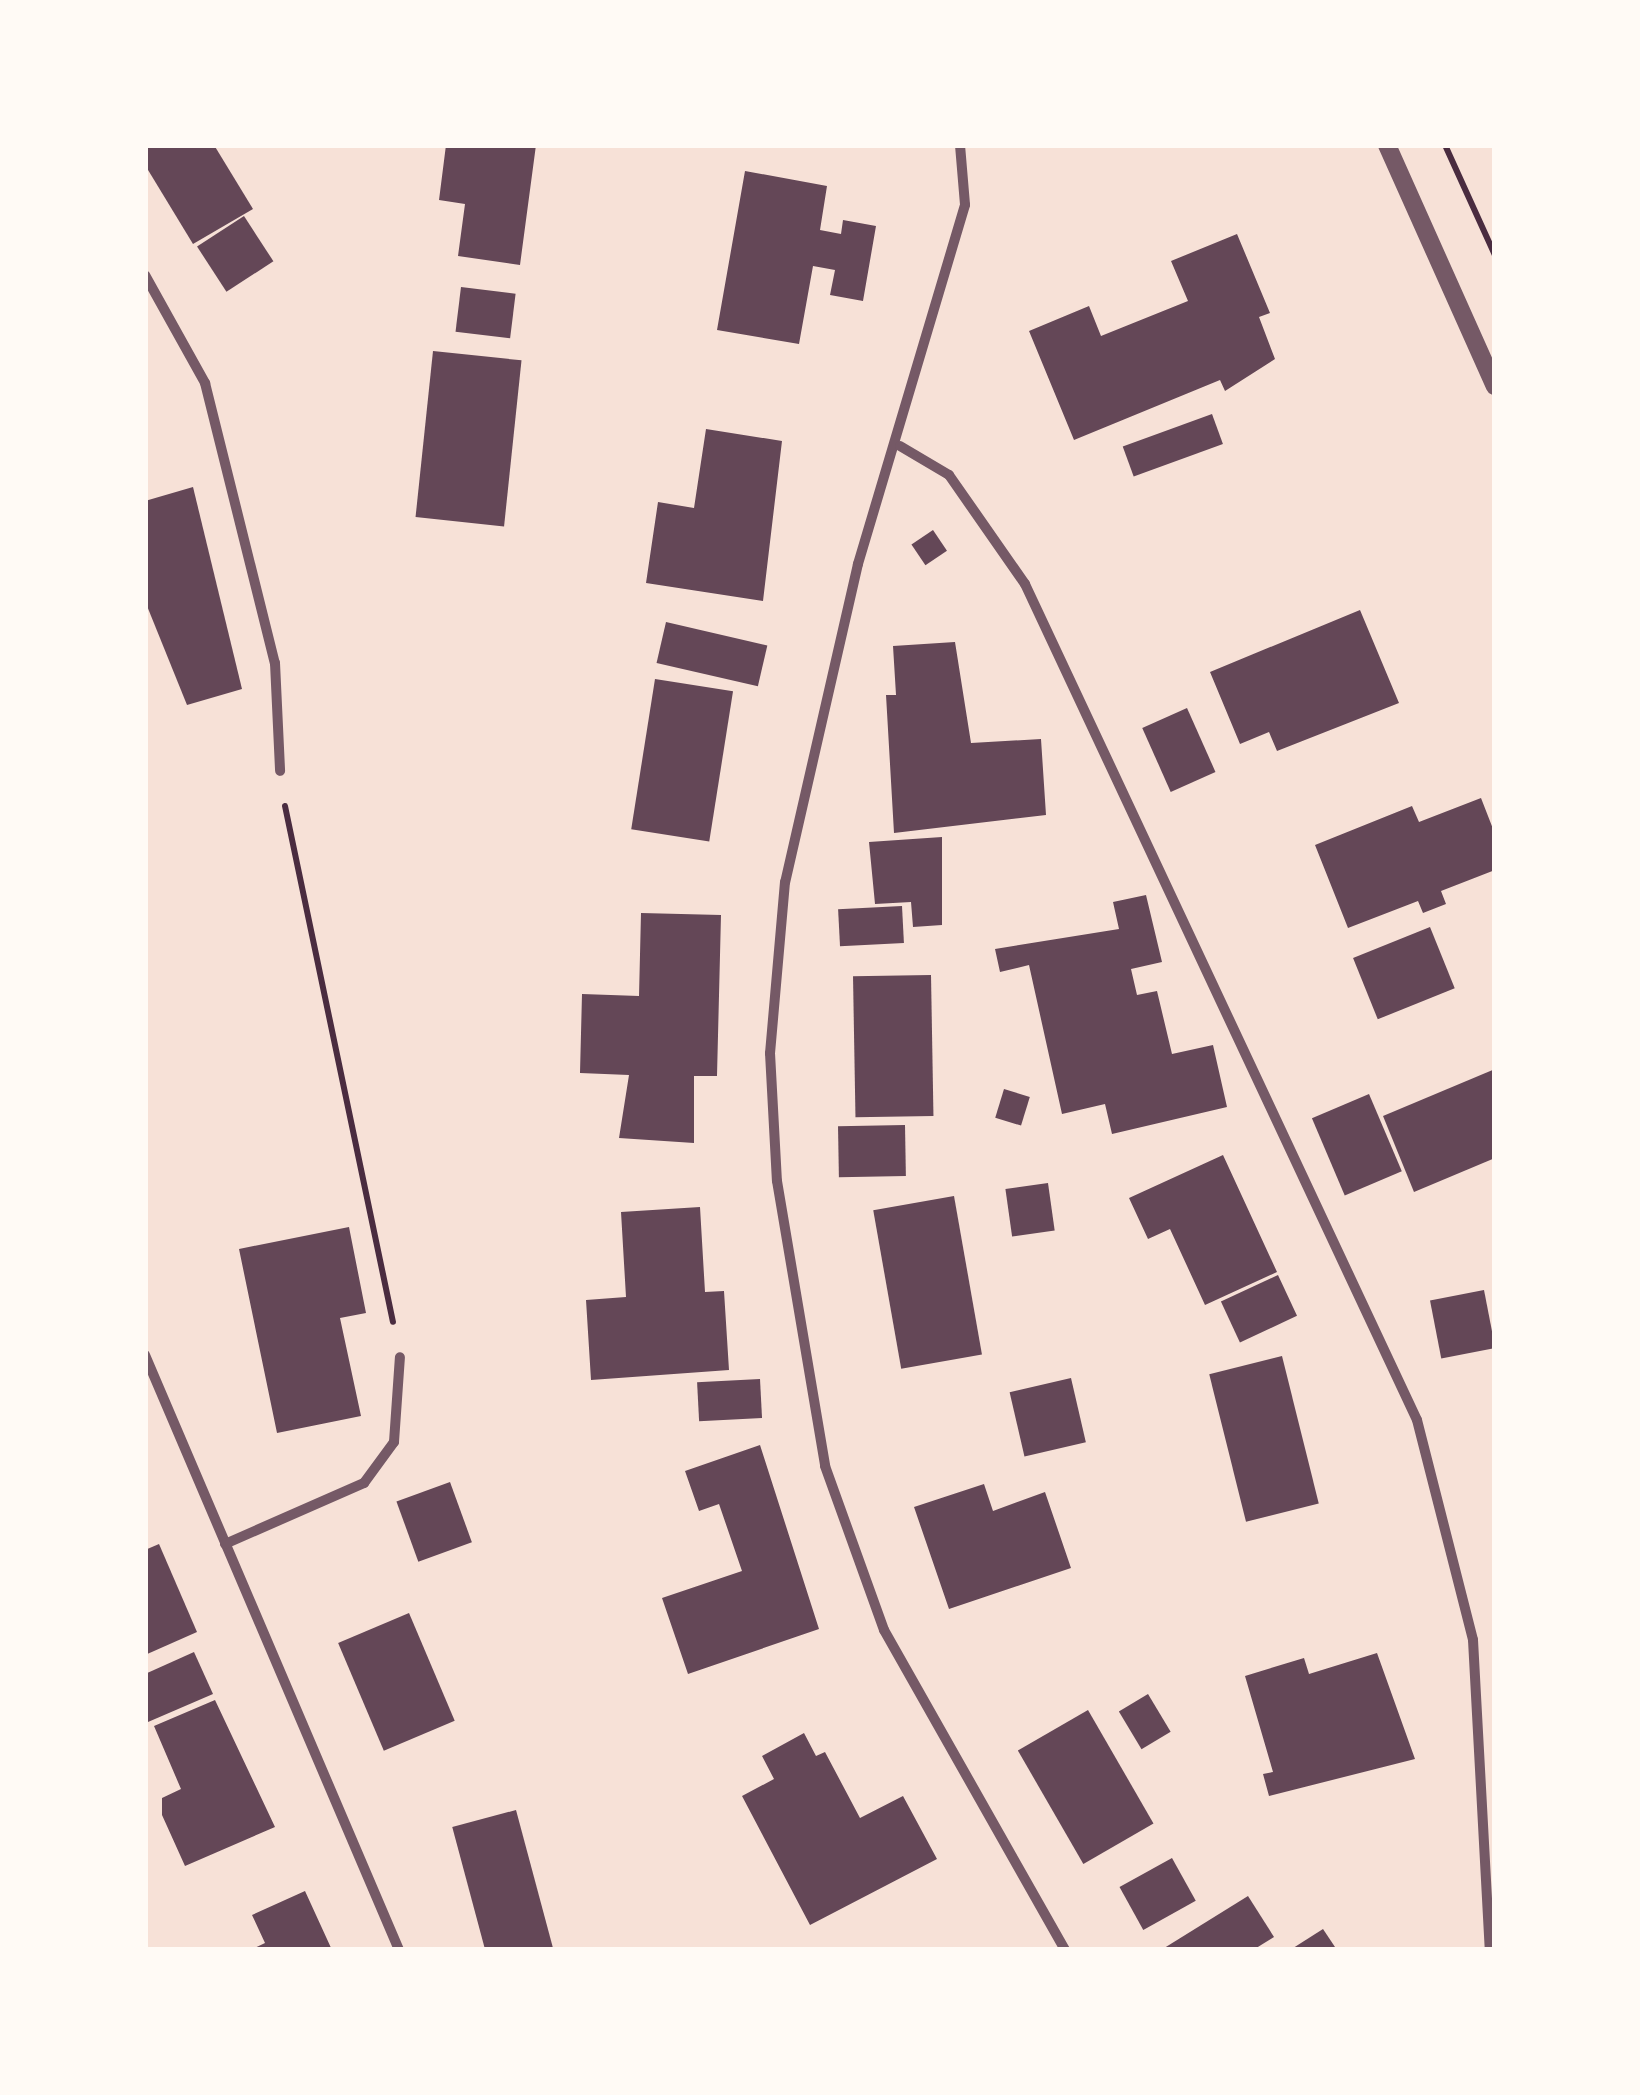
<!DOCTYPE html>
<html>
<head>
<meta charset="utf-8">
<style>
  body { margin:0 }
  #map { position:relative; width:1640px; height:2095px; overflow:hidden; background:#f7e1d7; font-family:Mulish,sans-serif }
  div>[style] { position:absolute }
  .building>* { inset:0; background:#644757; transform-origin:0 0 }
  .path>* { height:6px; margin:-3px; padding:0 3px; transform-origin:3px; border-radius:3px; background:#4a2c40 }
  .minor>* { height:10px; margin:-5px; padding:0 5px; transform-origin:5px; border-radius:5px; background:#755966 }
  .tertiary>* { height:18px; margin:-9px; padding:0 9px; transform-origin:9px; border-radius:9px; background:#755966 }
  span { translate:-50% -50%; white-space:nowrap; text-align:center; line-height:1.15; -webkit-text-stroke:10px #fffaf5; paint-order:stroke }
  .frame { position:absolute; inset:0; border:148px solid #fffaf5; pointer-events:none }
</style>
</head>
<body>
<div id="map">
  <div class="building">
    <i style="clip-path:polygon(145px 145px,214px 145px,253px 209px,193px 244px,145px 165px)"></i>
    <i style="clip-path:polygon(446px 145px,536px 145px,520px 265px,458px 256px,465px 204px,439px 200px)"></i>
    <i style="clip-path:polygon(745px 171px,827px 186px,820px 230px,841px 234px,843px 220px,876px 226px,863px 301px,830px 295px,835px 270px,813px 266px,799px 344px,717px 330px)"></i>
    <i style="left:244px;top:216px;width:54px;height:56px;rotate:57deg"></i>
    <i style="clip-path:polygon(1237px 234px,1270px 313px,1259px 317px,1275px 359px,1225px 391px,1220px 380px,1074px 440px,1029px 331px,1089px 306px,1101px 336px,1188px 301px,1171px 261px)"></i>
    <i style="left:461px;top:287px;width:55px;height:45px;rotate:7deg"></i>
    <i style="left:433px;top:351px;width:89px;height:167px;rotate:6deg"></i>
    <i style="left:1212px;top:414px;width:32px;height:95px;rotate:70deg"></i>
    <i style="clip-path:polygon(706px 429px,782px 441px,763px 601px,646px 583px,658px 502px,694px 508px)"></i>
    <i style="clip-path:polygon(193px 487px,242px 689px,187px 705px,145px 601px,145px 501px)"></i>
    <i style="left:933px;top:530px;width:25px;height:26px;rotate:56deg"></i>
    <i style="clip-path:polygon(1360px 610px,1399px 703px,1277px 751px,1269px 732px,1240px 744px,1210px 672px)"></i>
    <i style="left:666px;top:622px;width:104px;height:42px;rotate:13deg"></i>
    <i style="clip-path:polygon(955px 642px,971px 743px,1041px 739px,1046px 815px,894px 833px,886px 695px,896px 695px,893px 646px)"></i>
    <i style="left:655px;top:679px;width:79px;height:152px;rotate:9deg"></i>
    <i style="left:1187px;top:708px;width:70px;height:49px;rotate:66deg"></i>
    <i style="clip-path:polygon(1481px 798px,1495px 834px,1495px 870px,1441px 891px,1446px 904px,1423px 913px,1418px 901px,1348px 928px,1315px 845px,1412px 806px,1419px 822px)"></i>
    <i style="clip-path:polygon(942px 837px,942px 925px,913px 927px,911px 902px,875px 904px,869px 842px)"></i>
    <i style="clip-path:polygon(1146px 895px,1162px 962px,1131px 969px,1137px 995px,1157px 991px,1172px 1054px,1213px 1045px,1227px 1107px,1112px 1134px,1105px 1104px,1062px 1114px,1029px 965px,1000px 972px,995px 949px,1119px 929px,1113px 902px)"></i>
    <i style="left:902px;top:906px;width:37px;height:64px;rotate:87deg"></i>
    <i style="clip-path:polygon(641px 913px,721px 915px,717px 1076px,694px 1076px,694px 1143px,619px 1138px,629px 1075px,580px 1073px,582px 994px,639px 996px)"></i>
    <i style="left:1430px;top:927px;width:66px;height:83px;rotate:68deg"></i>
    <i style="left:931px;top:975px;width:141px;height:78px;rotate:89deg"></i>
    <i style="clip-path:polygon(1495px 1069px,1495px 1158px,1414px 1192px,1383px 1116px)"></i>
    <i style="left:1004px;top:1089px;width:27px;height:30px;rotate:17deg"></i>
    <i style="left:1369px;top:1094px;width:84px;height:62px;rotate:67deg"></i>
    <i style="left:905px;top:1125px;width:51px;height:67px;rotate:89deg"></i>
    <i style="clip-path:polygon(1223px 1155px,1277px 1272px,1205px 1305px,1170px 1229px,1148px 1239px,1129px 1198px)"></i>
    <i style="left:1048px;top:1183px;width:48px;height:43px;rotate:82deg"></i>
    <i style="left:954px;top:1196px;width:161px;height:82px;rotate:80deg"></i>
    <i style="clip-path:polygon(700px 1207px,705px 1292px,724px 1291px,729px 1370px,591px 1380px,586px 1300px,626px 1297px,621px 1212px)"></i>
    <i style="clip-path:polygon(349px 1227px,366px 1313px,340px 1318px,361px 1416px,277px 1433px,239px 1249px)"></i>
    <i style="left:1278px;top:1275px;width:45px;height:63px;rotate:65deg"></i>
    <i style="left:1484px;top:1290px;width:59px;height:55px;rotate:79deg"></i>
    <i style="left:1282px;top:1356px;width:152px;height:75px;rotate:76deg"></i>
    <i style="left:1071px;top:1378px;width:66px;height:63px;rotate:77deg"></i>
    <i style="left:760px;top:1379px;width:39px;height:63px;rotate:87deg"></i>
    <i style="clip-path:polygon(760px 1445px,819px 1629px,688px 1674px,662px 1598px,742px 1571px,719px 1504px,699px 1511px,685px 1471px)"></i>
    <i style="left:450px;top:1482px;width:64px;height:57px;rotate:70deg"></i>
    <i style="clip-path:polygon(984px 1484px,993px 1511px,1045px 1492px,1071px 1568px,949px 1609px,914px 1507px)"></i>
    <i style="clip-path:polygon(159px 1544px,197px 1632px,145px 1655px,145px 1550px)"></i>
    <i style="left:409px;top:1613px;width:117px;height:77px;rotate:67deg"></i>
    <i style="clip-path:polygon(194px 1652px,213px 1694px,148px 1722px,145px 1674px)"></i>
    <i style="clip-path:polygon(1377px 1653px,1415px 1759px,1269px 1796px,1263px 1774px,1273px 1772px,1245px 1676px,1304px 1658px,1309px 1674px)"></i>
    <i style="left:1148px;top:1694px;width:44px;height:34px;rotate:59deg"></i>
    <i style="clip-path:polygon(215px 1700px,275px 1827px,185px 1866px,162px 1815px,162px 1798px,181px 1789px,154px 1726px)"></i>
    <i style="left:1088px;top:1710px;width:131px;height:81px;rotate:60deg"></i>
    <i style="clip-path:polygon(804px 1733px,816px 1756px,825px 1752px,860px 1818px,903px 1796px,937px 1859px,810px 1925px,742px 1796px,774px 1779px,762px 1756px)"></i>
    <i style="left:516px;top:1810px;width:145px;height:66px;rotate:75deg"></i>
    <i style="left:1172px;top:1858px;width:49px;height:60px;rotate:61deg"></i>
    <i style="clip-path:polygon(305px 1891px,332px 1950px,250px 1950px,265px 1943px,252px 1915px)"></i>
    <i style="clip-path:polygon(1248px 1896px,1274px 1937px,1253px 1950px,1161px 1950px)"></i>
    <i style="clip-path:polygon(1323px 1929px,1337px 1950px,1290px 1950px)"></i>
  </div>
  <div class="path">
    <i style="left:1445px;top:145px;width:121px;rotate:65.6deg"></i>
    <i style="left:285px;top:806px;width:527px;rotate:78.18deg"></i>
  </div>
  <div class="minor">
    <i style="left:960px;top:145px;width:60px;rotate:85.2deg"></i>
    <i style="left:965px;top:205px;width:375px;rotate:106.6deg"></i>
    <i style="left:858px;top:564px;width:326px;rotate:102.9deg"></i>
    <i style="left:785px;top:882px;width:172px;rotate:95deg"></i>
    <i style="left:770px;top:1053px;width:128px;rotate:86.9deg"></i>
    <i style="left:777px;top:1181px;width:289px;rotate:80.4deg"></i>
    <i style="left:825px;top:1466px;width:174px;rotate:70.2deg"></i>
    <i style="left:884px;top:1630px;width:368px;rotate:60.5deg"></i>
    <i style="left:145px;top:275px;width:124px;rotate:60.9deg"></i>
    <i style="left:205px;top:383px;width:289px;rotate:76deg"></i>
    <i style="left:275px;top:663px;width:108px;rotate:87.3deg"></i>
    <i style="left:900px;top:446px;width:57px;rotate:30.6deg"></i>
    <i style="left:949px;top:475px;width:133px;rotate:55.1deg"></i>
    <i style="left:1025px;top:584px;width:923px;rotate:64.88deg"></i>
    <i style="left:1417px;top:1420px;width:227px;rotate:75.7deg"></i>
    <i style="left:1473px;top:1640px;width:310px;rotate:86.9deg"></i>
    <i style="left:145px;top:1355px;width:647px;rotate:66.88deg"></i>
    <i style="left:225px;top:1544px;width:152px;rotate:-23.7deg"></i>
    <i style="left:364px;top:1483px;width:51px;rotate:-53.8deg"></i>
    <i style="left:394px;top:1442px;width:85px;rotate:-86deg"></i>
  </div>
  <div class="tertiary">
    <i style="left:1387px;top:145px;width:264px;rotate:65.9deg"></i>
  </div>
  <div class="frame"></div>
</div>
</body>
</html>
